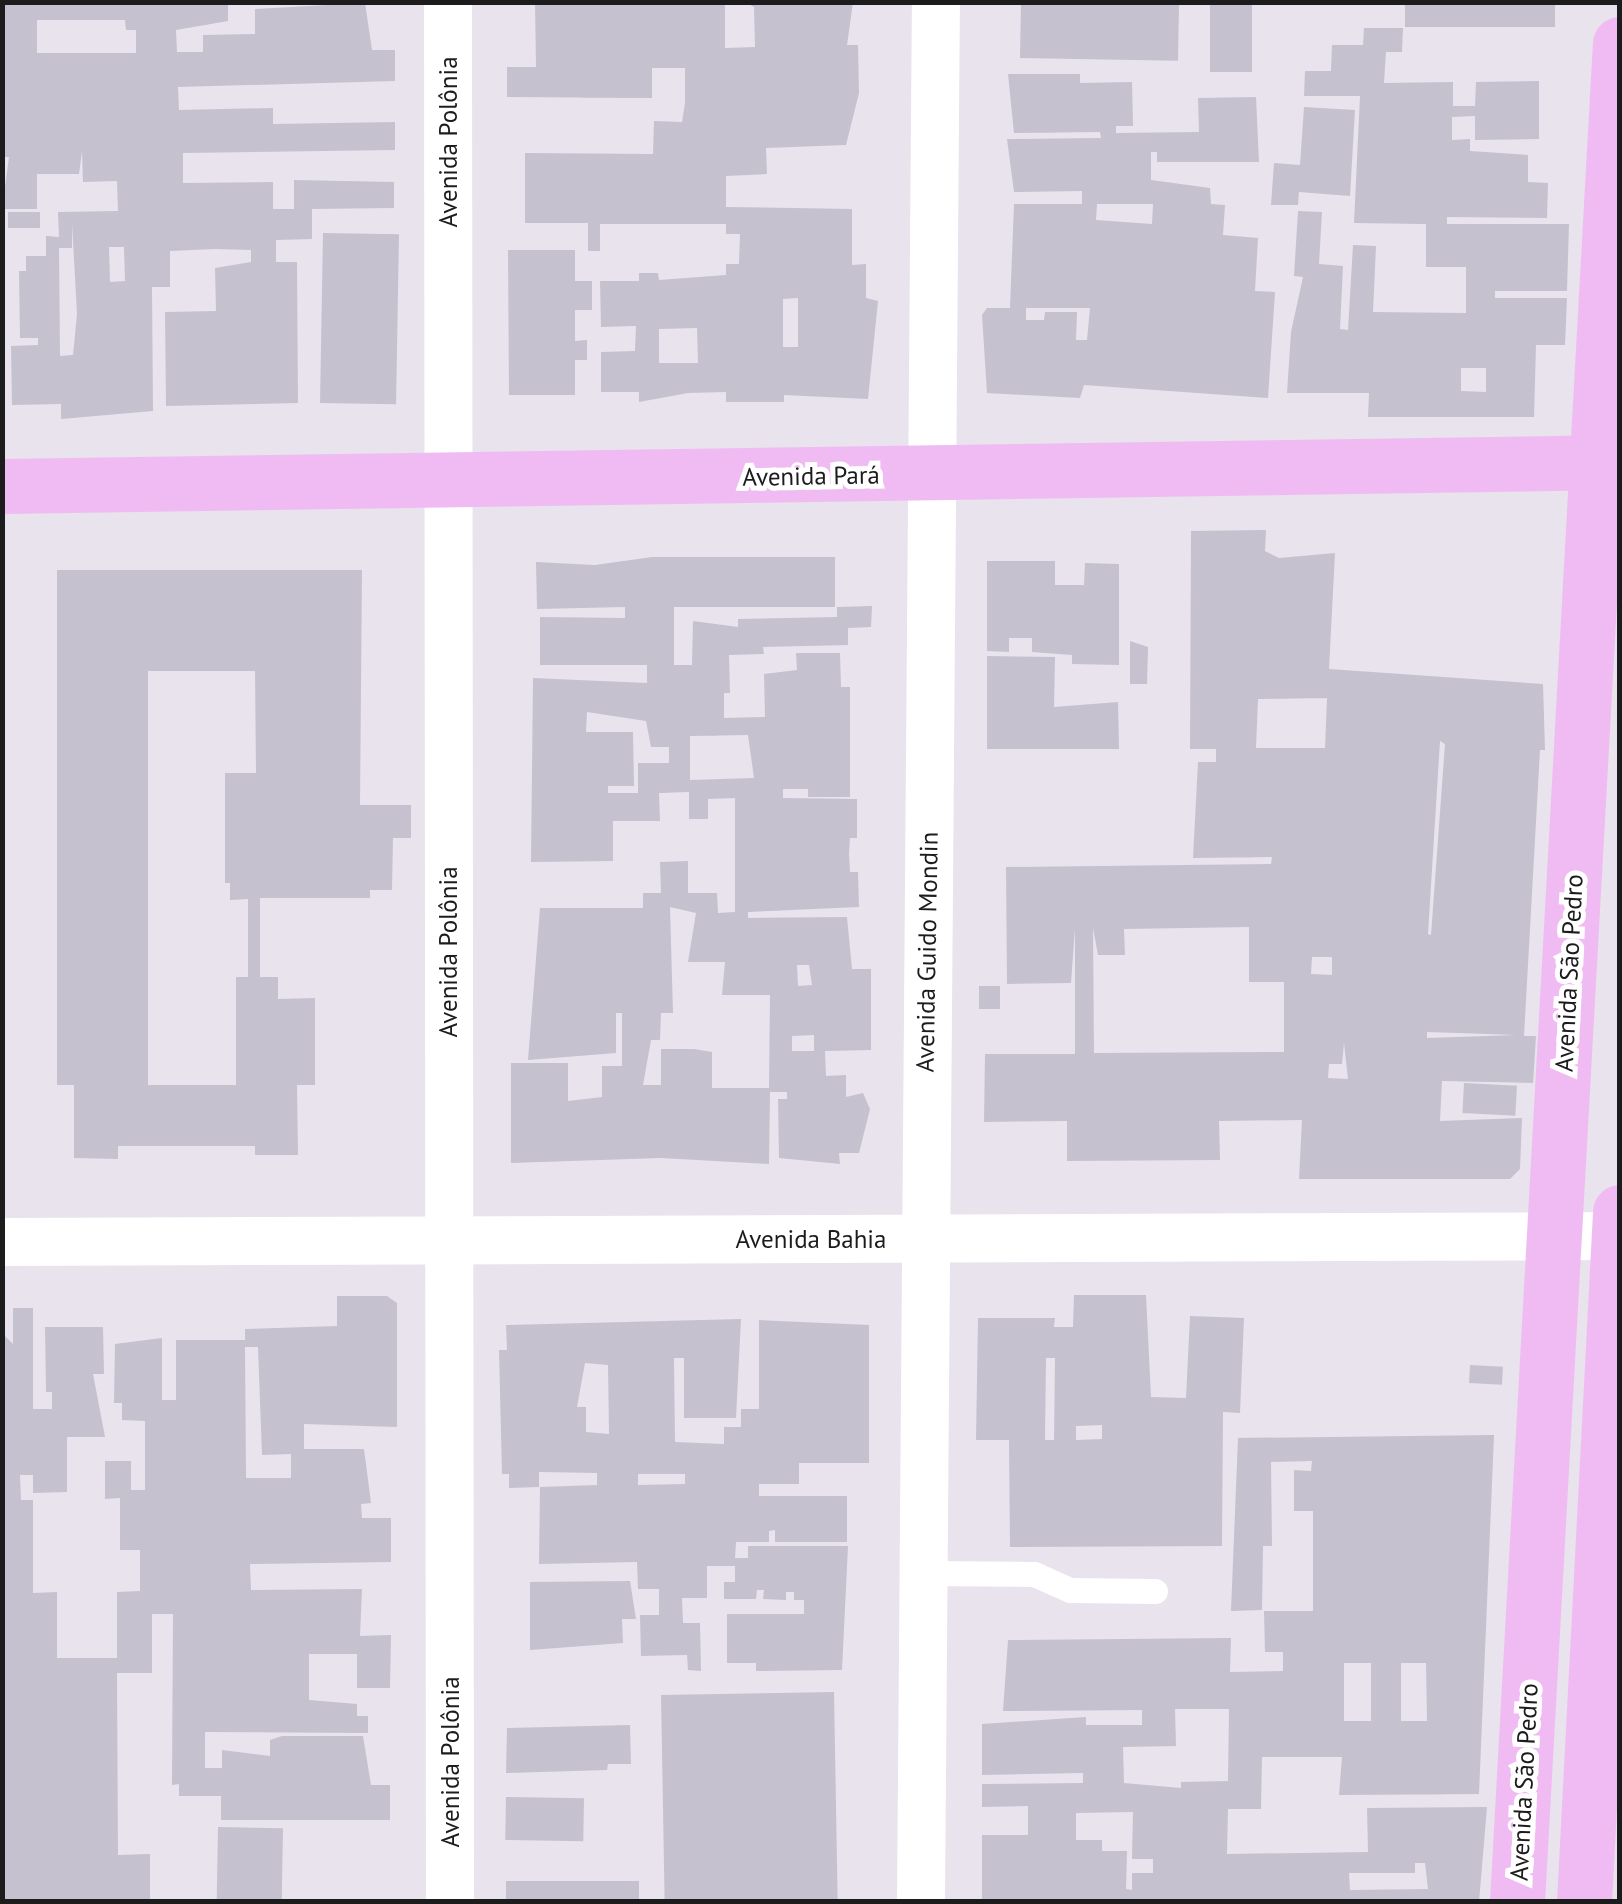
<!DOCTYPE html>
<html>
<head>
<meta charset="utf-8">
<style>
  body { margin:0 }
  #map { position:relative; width:1622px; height:1904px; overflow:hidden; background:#e8e3ec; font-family:"PT Sans",sans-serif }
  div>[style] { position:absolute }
  .building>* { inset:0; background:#c6c1ce; transform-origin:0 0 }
  .lane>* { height:25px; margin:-12.5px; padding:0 12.5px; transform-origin:12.5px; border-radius:12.5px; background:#fff }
  .street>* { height:48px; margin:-24px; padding:0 24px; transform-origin:24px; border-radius:24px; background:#fff }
  .secondary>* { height:55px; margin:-27.5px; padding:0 27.5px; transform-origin:27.5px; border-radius:27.5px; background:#f0bbf2 }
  span { translate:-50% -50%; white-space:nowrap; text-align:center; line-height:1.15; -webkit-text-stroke:10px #fff; paint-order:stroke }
  .street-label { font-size:25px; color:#1c1c1c }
  .frame { position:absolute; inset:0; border:5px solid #1c1c1c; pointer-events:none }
</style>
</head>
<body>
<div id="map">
  <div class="building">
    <i style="clip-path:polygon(evenodd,2px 2px,228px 2px,228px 21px,176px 30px,177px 52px,203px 52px,203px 35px,255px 34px,255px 9px,365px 3px,372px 50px,395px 50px,395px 81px,178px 87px,179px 110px,273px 108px,273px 124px,395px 122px,395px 150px,183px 153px,183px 183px,273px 182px,273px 209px,294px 209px,294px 180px,394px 182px,394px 208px,312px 209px,312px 239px,276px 240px,276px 262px,297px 262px,298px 403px,166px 406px,165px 312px,216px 311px,215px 268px,251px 262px,251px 250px,215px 249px,170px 251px,170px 287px,152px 287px,153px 411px,61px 419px,61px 404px,12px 405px,11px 346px,38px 345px,38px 338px,20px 338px,19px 271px,26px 271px,26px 256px,46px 256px,46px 236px,59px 237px,58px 212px,118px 211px,117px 181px,83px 182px,82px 151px,79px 174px,37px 174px,37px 209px,2px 209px,9px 157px,2px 157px,2px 2px,37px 20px,125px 20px,126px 30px,136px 30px,136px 53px,37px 53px,37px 20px,2px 2px,72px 223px,77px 314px,73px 355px,60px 356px,59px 248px,72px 248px,72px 223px,2px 2px,109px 247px,124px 247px,125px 281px,110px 282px,109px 247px)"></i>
    <i style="clip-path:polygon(evenodd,535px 2px,725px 2px,725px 48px,755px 47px,754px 7px,745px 2px,853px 2px,847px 45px,858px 45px,859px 93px,846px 145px,766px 148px,767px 174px,726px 176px,726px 207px,852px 209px,852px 265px,866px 264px,866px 298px,878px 301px,868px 399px,784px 395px,784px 402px,726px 402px,726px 392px,688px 393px,639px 402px,639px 392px,601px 392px,601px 352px,635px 351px,636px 326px,601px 327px,600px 281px,639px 281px,639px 273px,658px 273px,659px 280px,726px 275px,726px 264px,739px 264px,740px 234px,726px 234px,726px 224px,600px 224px,600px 251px,588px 251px,588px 223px,525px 223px,525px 153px,653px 154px,654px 121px,682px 122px,685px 103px,685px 68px,652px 68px,652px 98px,507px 97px,507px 67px,536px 67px,535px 2px,798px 298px,798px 347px,783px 347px,783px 299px,798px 298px,535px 2px,697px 328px,698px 363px,659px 363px,659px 329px,697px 328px)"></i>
    <i style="left:1021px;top:2px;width:158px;height:56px;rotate:1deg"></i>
    <i style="left:1210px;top:2px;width:42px;height:70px"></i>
    <i style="left:1405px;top:2px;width:150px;height:25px"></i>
    <i style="clip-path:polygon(evenodd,1364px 28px,1403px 28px,1402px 52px,1386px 52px,1384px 83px,1453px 82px,1453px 106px,1475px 106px,1476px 82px,1539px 81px,1539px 139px,1475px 140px,1475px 116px,1452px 117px,1452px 140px,1470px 139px,1470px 151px,1528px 155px,1528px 182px,1548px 183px,1547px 218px,1447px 217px,1447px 224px,1569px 224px,1567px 291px,1495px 291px,1495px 298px,1567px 298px,1565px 345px,1536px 345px,1534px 417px,1368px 417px,1369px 393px,1287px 393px,1291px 332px,1303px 277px,1294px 276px,1298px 211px,1322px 212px,1319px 264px,1343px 266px,1340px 329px,1348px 330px,1353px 245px,1376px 246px,1373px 312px,1466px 313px,1466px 267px,1426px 267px,1426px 224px,1354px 223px,1360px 96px,1304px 96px,1305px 71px,1331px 71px,1332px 45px,1363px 45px,1364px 28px,1461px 368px,1486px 368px,1486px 392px,1461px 391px,1461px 368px)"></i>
    <i style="clip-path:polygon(evenodd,1008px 74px,1080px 74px,1080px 83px,1132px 82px,1133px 126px,1116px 126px,1116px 133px,1199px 132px,1198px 98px,1256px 97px,1259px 162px,1157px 162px,1157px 152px,1151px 152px,1151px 180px,1210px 188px,1211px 204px,1225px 205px,1223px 235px,1258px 238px,1255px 291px,1275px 292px,1268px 398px,1084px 385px,1080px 398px,987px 393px,982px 315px,987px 308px,1010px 308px,1014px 204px,1082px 204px,1082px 191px,1014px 192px,1007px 139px,1101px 138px,1100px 132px,1014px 133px,1008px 74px,1097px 204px,1153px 204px,1152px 224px,1096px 220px,1097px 204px,1008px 74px,1026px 308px,1090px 308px,1087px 340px,1076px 340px,1077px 312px,1045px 312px,1044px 320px,1026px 320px,1026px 308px)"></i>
    <i style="clip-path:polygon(1304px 107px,1355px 110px,1350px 196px,1299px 192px,1298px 205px,1271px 205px,1274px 163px,1300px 165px)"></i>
    <i style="left:8px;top:212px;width:32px;height:16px"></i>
    <i style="left:323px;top:233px;width:76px;height:170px;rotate:1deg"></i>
    <i style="clip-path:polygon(508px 250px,575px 250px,575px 281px,592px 281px,592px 310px,575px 310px,575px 341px,587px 340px,587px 360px,575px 360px,575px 395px,509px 395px)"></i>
    <i style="clip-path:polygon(evenodd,1266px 530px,1265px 551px,1279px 558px,1335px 553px,1329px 669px,1543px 684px,1545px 750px,1540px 750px,1524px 1036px,1536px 1036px,1533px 1083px,1442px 1081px,1440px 1121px,1522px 1118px,1520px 1169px,1510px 1179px,1299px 1179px,1302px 1120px,1219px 1121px,1220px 1160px,1067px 1161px,1067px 1121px,984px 1122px,985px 1054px,1075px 1054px,1075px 928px,1071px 983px,1007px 984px,1006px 867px,1271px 864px,1272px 857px,1193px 858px,1198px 762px,1216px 762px,1216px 749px,1190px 749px,1191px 531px,1266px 530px,1327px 698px,1325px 748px,1256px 748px,1258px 699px,1327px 698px,1266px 530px,1440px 741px,1445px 744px,1431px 935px,1428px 934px,1440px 741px,1266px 530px,1249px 927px,1249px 982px,1284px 982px,1284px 1052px,1094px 1053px,1093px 928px,1098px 955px,1125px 955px,1124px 929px,1249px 927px,1266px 530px,1312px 957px,1332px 957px,1332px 975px,1311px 974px,1312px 957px,1266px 530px,1427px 1032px,1488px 1034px,1516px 1035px,1427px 1038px,1427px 1032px,1266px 530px,1344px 1043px,1348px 1079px,1328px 1078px,1329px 1064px,1342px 1064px,1344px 1043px)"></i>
    <i style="clip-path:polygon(evenodd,652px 557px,835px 557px,835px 607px,674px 607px,674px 665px,692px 665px,693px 621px,738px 627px,738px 619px,837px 617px,837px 607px,872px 606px,871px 627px,848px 628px,848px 645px,763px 647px,764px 654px,729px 655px,730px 693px,724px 693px,724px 718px,765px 717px,764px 674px,797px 670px,796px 653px,840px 653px,841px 687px,850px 687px,850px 797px,808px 797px,808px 789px,783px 789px,783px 798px,857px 799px,857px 838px,850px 838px,849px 854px,850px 872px,858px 872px,859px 907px,748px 912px,748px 918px,847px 917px,852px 969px,871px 969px,871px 1050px,825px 1051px,826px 1076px,846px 1075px,846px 1097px,863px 1093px,870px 1109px,859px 1153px,839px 1153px,840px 1164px,779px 1158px,778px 1099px,787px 1099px,787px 1092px,770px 1092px,769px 1164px,661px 1158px,511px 1163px,511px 1063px,568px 1063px,568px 1101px,602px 1097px,602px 1066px,622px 1066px,622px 1013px,616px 1013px,616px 1053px,528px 1060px,540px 908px,643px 908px,643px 893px,661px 893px,660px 862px,688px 861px,688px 893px,717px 893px,718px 913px,735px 912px,735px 798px,708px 799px,708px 819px,689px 819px,689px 792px,659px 793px,660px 821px,613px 821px,613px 861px,531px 862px,533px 678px,647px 683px,647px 665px,540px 665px,540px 617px,625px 618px,625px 607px,537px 609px,536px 562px,595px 565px,652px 557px,587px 712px,646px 721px,651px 747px,669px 747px,669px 763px,638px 763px,638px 793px,608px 793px,608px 786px,634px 786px,633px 732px,586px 732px,587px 712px,652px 557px,748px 735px,754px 778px,690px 780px,690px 736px,748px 735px,652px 557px,670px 907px,696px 913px,688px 962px,725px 962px,722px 995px,770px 995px,769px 1088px,712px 1088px,712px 1052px,694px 1049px,661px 1049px,661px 1085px,643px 1085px,651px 1040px,660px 1040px,661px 1013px,673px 1013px,670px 907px,652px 557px,797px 965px,809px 965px,812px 985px,798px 986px,797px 965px,652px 557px,814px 1035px,814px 1051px,792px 1051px,792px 1036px,814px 1035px)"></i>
    <i style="clip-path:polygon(987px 561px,1055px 561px,1055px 585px,1084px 585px,1085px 563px,1119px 564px,1119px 665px,1072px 664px,1072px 655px,1032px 652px,1032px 638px,1009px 638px,1009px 652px,987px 651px)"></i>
    <i style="clip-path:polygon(evenodd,57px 570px,362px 570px,360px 805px,411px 805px,411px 838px,393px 838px,392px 890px,370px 890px,370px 898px,260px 898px,260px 977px,278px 977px,278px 999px,315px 998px,315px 1085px,297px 1085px,298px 1155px,255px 1155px,255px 1146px,118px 1146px,118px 1159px,74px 1158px,74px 1085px,57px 1085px,57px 570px,148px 671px,255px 671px,256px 773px,225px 773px,225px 883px,230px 883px,230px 900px,248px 899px,248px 977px,236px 977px,236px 1085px,148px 1085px,148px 671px)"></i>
    <i style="clip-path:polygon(1130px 641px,1148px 647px,1147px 684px,1130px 684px)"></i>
    <i style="clip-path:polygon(987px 656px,1055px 657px,1054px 707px,1118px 702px,1119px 749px,987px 749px)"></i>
    <i style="left:979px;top:986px;width:21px;height:23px"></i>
    <i style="left:1464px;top:1083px;width:53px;height:30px;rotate:3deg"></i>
    <i style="clip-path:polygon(evenodd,1074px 1295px,1146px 1295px,1151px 1397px,1186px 1398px,1190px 1316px,1244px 1318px,1240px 1413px,1223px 1412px,1222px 1546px,1010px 1547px,1009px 1440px,976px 1440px,978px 1318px,1055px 1318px,1054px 1327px,1073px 1327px,1074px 1295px,1046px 1358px,1055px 1358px,1054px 1440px,1045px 1440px,1046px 1358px,1074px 1295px,1102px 1425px,1102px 1439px,1076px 1440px,1076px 1426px,1102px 1425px)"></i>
    <i style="clip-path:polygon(evenodd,337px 1296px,387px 1296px,397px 1303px,397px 1427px,304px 1424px,304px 1449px,364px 1449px,371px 1503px,361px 1504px,362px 1518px,391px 1518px,391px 1562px,250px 1564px,251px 1590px,362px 1589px,360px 1636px,391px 1635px,390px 1688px,357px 1688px,357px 1654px,309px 1654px,309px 1700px,357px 1704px,357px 1716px,368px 1716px,368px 1733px,205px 1732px,205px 1768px,222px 1768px,222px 1750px,270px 1756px,270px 1740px,282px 1736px,363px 1736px,371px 1785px,390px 1785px,390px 1820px,221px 1820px,221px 1796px,179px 1796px,179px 1784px,172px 1785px,173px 1614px,152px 1614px,152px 1673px,117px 1673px,118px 1855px,150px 1854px,150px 1902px,2px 1902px,2px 1333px,13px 1344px,13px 1308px,33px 1308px,33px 1409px,52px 1409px,52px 1392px,46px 1392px,45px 1327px,103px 1327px,104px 1374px,93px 1374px,105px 1437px,67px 1437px,67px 1492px,33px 1493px,33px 1475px,20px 1475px,21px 1500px,33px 1500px,33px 1593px,57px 1592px,57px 1658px,117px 1658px,117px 1592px,140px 1591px,140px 1550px,120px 1550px,120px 1498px,105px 1499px,105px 1461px,131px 1461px,131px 1490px,145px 1490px,145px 1421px,122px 1420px,122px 1403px,114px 1403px,115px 1344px,162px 1338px,162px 1400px,176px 1400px,176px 1340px,245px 1340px,245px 1329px,337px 1326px,337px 1296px,245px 1347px,258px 1347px,262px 1455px,291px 1454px,291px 1478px,246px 1478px,245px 1347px)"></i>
    <i style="clip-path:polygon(evenodd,741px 1319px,736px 1418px,684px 1418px,684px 1358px,674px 1358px,675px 1442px,724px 1444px,724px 1427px,741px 1427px,741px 1409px,759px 1409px,759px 1320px,869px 1325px,869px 1463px,799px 1463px,799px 1484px,759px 1484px,759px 1496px,847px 1496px,847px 1542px,775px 1542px,775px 1530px,769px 1531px,769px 1542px,736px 1542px,735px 1558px,748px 1558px,748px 1546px,848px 1546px,842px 1670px,756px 1671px,756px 1663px,727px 1663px,727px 1614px,804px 1614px,804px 1600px,794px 1600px,794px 1592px,786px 1592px,786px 1600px,763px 1599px,764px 1590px,757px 1590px,756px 1599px,724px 1599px,724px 1582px,735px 1582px,735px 1566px,707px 1566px,707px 1598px,682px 1598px,683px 1623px,700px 1623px,701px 1671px,688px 1670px,687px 1655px,641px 1656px,640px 1615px,659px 1615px,659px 1589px,638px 1589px,637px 1562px,539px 1564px,540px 1487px,597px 1485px,597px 1473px,539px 1472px,539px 1487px,509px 1488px,509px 1474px,502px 1474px,499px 1350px,507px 1350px,506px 1325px,741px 1319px,585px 1363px,608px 1365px,609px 1434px,586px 1432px,586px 1407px,577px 1407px,585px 1363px,741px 1319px,638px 1474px,685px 1474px,685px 1484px,638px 1485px,638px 1474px)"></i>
    <i style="left:1470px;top:1365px;width:33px;height:18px;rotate:3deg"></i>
    <i style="clip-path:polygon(evenodd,1494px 1435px,1479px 1794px,1339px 1795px,1342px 1757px,1262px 1757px,1261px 1809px,1228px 1809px,1227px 1854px,1368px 1852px,1367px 1808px,1487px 1807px,1479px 1902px,982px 1902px,982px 1835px,1028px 1835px,1028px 1806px,982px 1807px,982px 1784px,1083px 1783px,1083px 1773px,982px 1775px,982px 1724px,1086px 1717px,1086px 1725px,1142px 1725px,1142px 1710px,1003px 1711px,1008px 1640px,1231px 1638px,1230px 1672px,1283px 1671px,1283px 1652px,1265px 1652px,1264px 1611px,1313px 1611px,1313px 1511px,1294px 1511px,1294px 1470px,1311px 1471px,1312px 1461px,1271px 1462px,1272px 1546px,1263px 1546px,1262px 1610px,1231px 1611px,1238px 1438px,1494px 1435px,1344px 1663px,1371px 1663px,1371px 1721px,1344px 1721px,1344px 1663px,1494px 1435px,1401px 1663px,1426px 1663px,1427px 1721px,1401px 1721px,1401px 1663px,1494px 1435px,1175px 1709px,1229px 1709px,1228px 1781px,1181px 1782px,1181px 1788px,1124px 1783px,1123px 1747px,1176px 1746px,1175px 1709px,1494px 1435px,1133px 1812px,1132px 1859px,1153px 1859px,1153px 1873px,1132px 1873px,1132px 1890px,1126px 1889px,1127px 1851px,1102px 1851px,1102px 1840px,1076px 1840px,1076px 1813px,1133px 1812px,1494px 1435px,1415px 1863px,1425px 1863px,1428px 1889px,1350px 1890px,1349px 1873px,1415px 1873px,1415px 1863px)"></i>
    <i style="clip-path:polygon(630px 1581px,636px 1619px,622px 1619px,623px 1643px,530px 1650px,530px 1582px)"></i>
    <i style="left:834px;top:1692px;width:210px;height:173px;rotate:89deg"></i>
    <i style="clip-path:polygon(630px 1725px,631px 1764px,608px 1764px,607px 1770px,506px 1773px,507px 1728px)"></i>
    <i style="left:506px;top:1797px;width:78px;height:43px;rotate:1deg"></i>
    <i style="left:218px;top:1827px;width:65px;height:75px;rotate:1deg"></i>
    <i style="left:506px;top:1881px;width:133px;height:21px"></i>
  </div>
  <div class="lane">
    <i style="left:923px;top:1573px;width:111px;rotate:0.5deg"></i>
    <i style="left:1034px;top:1574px;width:39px;rotate:24deg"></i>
    <i style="left:1070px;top:1590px;width:85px;rotate:0.7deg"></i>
  </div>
  <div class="street">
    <i style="left:448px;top:2px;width:1900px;rotate:89.94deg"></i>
    <i style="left:2px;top:1242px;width:1618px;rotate:-0.21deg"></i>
    <i style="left:921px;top:1902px;width:1900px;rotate:-89.55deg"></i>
  </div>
  <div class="secondary">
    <i style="left:2px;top:486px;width:1618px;rotate:-0.85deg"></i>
    <i style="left:1517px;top:1902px;width:1861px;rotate:-86.83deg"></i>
    <i style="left:1584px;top:1902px;width:691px;rotate:-87.01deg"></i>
  </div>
  <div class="street-label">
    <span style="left:448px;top:142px;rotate:-90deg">Avenida Polônia</span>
    <span style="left:811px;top:476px;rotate:-1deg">Avenida Pará</span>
    <span style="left:448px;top:952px;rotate:-90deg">Avenida Polônia</span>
    <span style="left:927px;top:952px;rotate:-89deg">Avenida Guido Mondin</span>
    <span style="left:1569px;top:973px;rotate:-87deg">Avenida São Pedro</span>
    <span style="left:811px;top:1239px">Avenida Bahia</span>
    <span style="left:450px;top:1762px;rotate:-90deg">Avenida Polônia</span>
    <span style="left:1524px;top:1782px;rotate:-87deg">Avenida São Pedro</span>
  </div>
  <div class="frame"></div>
</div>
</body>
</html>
